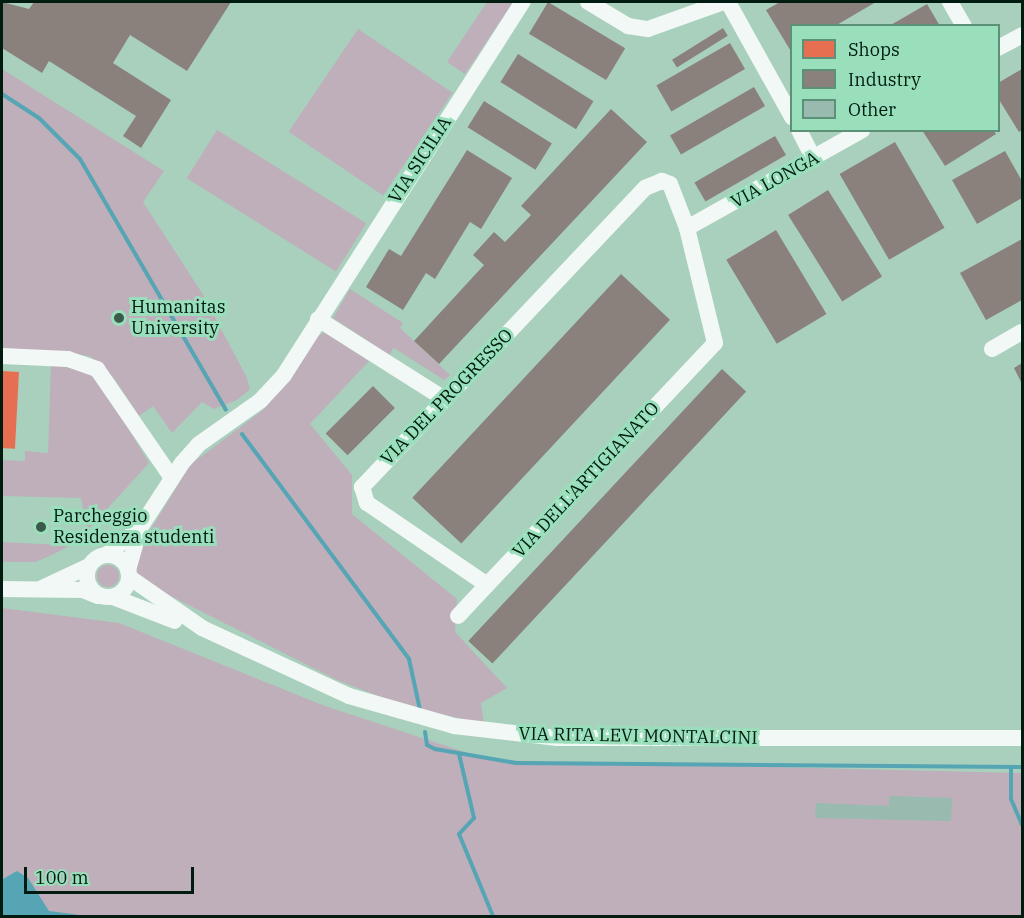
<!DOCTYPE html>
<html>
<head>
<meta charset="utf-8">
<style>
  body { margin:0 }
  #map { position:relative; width:1024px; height:918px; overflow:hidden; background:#a9d0bc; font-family:"IBM Plex Serif",serif }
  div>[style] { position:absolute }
  .green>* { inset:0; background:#beafba; transform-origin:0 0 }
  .round { border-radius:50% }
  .water>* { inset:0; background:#55a5b4 }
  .shops>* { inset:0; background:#e76f51; transform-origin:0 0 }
  .industry>* { inset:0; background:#8a817c; transform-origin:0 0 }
  .stream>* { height:4px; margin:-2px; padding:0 2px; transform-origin:2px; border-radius:2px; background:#55a5b4 }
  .building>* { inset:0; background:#99bbaf }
  .minor>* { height:16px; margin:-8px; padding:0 8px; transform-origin:8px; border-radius:8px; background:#f2f8f5 }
  .minor>.ring { margin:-8px; padding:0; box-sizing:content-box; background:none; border:16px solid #f2f8f5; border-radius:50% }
  .dots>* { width:16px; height:16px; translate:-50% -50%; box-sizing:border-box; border:3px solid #9adfbc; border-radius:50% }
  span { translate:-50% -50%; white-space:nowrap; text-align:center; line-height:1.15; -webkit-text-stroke:6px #9adfbc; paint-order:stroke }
  .street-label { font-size:18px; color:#001b0f }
  .poi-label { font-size:18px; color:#001b0f }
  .left { translate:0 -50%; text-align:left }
  .frame { position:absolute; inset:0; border:3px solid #001b0f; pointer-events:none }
  .legend { position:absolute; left:790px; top:24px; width:210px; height:108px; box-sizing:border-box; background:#9adfbc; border:2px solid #5c9177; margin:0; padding:8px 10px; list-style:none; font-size:18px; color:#001b0f }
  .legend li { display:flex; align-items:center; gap:12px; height:30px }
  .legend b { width:30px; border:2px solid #5c9177 }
  .scale { position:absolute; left:24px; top:867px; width:170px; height:27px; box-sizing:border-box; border:3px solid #001b0f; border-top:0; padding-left:8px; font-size:18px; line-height:21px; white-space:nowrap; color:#001b0f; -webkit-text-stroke:4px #9adfbc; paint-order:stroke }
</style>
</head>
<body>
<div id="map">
  <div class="green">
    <i style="clip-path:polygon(487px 2px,513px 2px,465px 74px,447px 62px)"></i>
    <i style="left:358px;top:29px;width:114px;height:124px;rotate:34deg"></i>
    <i style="clip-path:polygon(2px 69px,164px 171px,143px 202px,202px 293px,246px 376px,250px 389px,237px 400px,214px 409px,202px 402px,172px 433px,153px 406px,139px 416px,114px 378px,90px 356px,2px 348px)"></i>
    <i style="left:217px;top:130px;width:176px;height:57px;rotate:32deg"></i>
    <i style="clip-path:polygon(350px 289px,403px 323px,400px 328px,450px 375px,444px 380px,394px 348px,389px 355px,333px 318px)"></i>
    <i style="clip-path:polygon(324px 332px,369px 361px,310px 424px,352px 475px,352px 514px,457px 599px,455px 632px,507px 688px,481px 703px,484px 724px,399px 704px,337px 680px,141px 581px,136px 570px,142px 544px,190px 465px,263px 410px,308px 344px)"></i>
    <i style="clip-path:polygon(51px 364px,86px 371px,103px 386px,149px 463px,87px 531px,81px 498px,2px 496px,2px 460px,25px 461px,25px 451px,48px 453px)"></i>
    <i style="clip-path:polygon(71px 533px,78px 541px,52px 555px,35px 562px,2px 562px,2px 542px,60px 545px)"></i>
    <i class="round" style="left:97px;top:565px;width:22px;height:22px"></i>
    <i style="clip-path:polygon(2px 608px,119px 623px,325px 706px,489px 760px,1022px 773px,1022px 916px,2px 916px)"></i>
  </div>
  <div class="water">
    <i style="clip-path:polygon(17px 871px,28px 878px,49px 911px,87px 916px,2px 916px,3px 879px)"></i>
  </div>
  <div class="shops">
    <i style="left:2px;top:371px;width:17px;height:77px;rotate:3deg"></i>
  </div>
  <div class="industry">
    <i style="clip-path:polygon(2px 2px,29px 9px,34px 2px,231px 2px,187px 71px,130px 35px,113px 63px,171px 100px,141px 148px,123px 136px,136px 116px,49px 61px,42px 73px,2px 48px)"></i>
    <i style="left:548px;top:2px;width:90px;height:37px;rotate:31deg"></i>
    <i style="clip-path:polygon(780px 2px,876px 2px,835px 26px,792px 26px,792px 53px,766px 10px)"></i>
    <i style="clip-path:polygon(927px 4px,940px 26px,889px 26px)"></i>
    <i style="left:723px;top:28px;width:9px;height:60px;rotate:58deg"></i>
    <i style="left:730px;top:43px;width:30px;height:85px;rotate:60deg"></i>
    <i style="left:518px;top:54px;width:89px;height:33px;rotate:32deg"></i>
    <i style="clip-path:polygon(1022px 69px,1022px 130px,1019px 132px,998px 98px,998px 83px)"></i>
    <i style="left:754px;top:87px;width:22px;height:97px;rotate:60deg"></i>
    <i style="left:484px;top:101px;width:80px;height:31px;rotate:32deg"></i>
    <i style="clip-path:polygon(611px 109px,647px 142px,439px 364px,414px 341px,484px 265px,473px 255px,494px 232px,505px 242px,531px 215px,521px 206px)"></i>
    <i style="clip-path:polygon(922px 130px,993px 130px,996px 134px,945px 166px)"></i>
    <i style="left:775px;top:136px;width:22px;height:93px;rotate:60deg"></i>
    <i style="left:895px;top:142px;width:99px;height:64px;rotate:60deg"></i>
    <i style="clip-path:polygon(467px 150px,512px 178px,481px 229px,470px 222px,435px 279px,426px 273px,403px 310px,366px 287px,389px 249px,401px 256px)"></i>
    <i style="clip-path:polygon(1005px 151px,1022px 181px,1022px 198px,977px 224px,952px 180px)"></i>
    <i style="left:828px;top:190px;width:102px;height:47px;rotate:58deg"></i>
    <i style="left:776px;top:230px;width:98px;height:58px;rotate:59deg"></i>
    <i style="clip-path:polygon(1022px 239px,1022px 300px,986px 320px,960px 273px)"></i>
    <i style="left:621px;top:274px;width:67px;height:306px;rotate:43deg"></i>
    <i style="clip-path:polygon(1022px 363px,1022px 384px,1014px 368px)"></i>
    <i style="left:722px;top:369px;width:33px;height:372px;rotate:43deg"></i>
    <i style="left:373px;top:386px;width:31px;height:67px;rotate:45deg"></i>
  </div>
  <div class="stream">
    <i style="left:2px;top:94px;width:44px;rotate:33deg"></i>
    <i style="left:39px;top:118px;width:58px;rotate:45deg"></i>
    <i style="left:80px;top:159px;width:290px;rotate:59.8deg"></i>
    <i style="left:242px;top:434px;width:280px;rotate:53.4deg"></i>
    <i style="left:409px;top:659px;width:52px;rotate:77.8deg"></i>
    <i style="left:425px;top:732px;width:13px;rotate:81deg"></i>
    <i style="left:427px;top:745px;width:9px;rotate:27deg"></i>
    <i style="left:435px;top:749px;width:82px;rotate:9.8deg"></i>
    <i style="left:516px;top:763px;width:506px;rotate:0.45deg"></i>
    <i style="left:459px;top:754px;width:66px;rotate:76.8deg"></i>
    <i style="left:474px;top:818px;width:22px;rotate:133deg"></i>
    <i style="left:459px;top:834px;width:89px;rotate:67.5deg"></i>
    <i style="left:1011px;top:767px;width:32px;rotate:90deg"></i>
    <i style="left:1011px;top:799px;width:28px;rotate:67deg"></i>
  </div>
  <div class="building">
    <i style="clip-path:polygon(889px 796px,952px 798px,951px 821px,815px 818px,816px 803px,889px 806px)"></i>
  </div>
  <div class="minor">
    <i style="left:588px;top:2px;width:47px;rotate:31deg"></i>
    <i style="left:628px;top:26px;width:20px;rotate:9deg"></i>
    <i style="left:648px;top:29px;width:81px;rotate:-19.6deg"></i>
    <i style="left:728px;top:2px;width:132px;rotate:60.9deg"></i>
    <i style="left:950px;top:2px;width:28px;rotate:60deg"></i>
    <i style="left:998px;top:48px;width:27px;rotate:-28deg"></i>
    <i style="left:799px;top:130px;width:33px;rotate:63deg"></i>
    <i style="left:687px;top:228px;width:201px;rotate:-29.2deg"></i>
    <i style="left:318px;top:319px;width:151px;rotate:32.3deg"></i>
    <i style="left:992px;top:349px;width:34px;rotate:-30deg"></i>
    <i style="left:2px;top:356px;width:66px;rotate:2.6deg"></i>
    <i style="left:68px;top:359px;width:31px;rotate:19deg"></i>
    <i style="left:97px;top:369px;width:132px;rotate:55.5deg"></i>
    <i class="ring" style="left:87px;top:555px;width:26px;height:26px"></i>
    <i style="left:106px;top:555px;width:43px;rotate:-38.5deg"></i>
    <i style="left:128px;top:570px;width:44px;rotate:-74.1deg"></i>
    <i style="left:140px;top:528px;width:77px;rotate:-57.1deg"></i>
    <i style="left:182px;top:463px;width:25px;rotate:-48deg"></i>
    <i style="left:199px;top:444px;width:75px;rotate:-35.2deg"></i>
    <i style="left:260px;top:401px;width:35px;rotate:-47deg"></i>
    <i style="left:284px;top:375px;width:443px;rotate:-57.4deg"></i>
    <i style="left:129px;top:577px;width:89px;rotate:34.9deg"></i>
    <i style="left:202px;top:628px;width:162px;rotate:24.8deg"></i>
    <i style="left:349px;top:696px;width:109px;rotate:15.9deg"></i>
    <i style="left:454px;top:726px;width:104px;rotate:6.6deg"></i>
    <i style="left:557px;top:738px;width:465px"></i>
    <i style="left:42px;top:588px;width:52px;rotate:-25.1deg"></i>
    <i style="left:2px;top:589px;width:81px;rotate:0.7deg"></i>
    <i style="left:83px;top:590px;width:16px;rotate:22deg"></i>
    <i style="left:113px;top:597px;width:66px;rotate:21.2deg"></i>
    <i style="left:458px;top:616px;width:42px;rotate:-46.9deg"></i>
    <i style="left:487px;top:585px;width:332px;rotate:-46.7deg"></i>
    <i style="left:715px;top:343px;width:118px;rotate:-103.7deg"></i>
    <i style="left:687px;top:228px;width:47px;rotate:-111.1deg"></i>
    <i style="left:670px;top:184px;width:9px;rotate:-159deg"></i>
    <i style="left:662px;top:181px;width:18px;rotate:158deg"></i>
    <i style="left:645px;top:188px;width:412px;rotate:133.4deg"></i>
    <i style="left:362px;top:487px;width:17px;rotate:73deg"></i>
    <i style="left:367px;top:503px;width:145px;rotate:34.3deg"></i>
  </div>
  <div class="dots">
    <i style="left:119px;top:318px;background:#3b5a4c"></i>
    <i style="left:41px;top:527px;background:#3b5a4c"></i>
  </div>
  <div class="street-label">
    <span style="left:420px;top:160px;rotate:-57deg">VIA SICILIA</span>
    <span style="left:775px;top:180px;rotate:-29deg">VIA LONGA</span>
    <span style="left:447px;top:397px;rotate:-46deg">VIA DEL PROGRESSO</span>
    <span style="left:586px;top:480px;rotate:-47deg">VIA DELL'ARTIGIANATO</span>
    <span style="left:638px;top:736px;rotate:1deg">VIA RITA LEVI MONTALCINI</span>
  </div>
  <div class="poi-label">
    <span class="left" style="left:131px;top:318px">Humanitas<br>University</span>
    <span class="left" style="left:53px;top:527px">Parcheggio<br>Residenza studenti</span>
  </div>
  <div class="frame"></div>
  <ul class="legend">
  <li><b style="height:16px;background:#e76f51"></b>Shops</li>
  <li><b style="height:16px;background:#8a817c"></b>Industry</li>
  <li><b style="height:16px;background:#99bbaf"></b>Other</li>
  </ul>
  <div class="scale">100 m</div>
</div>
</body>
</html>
